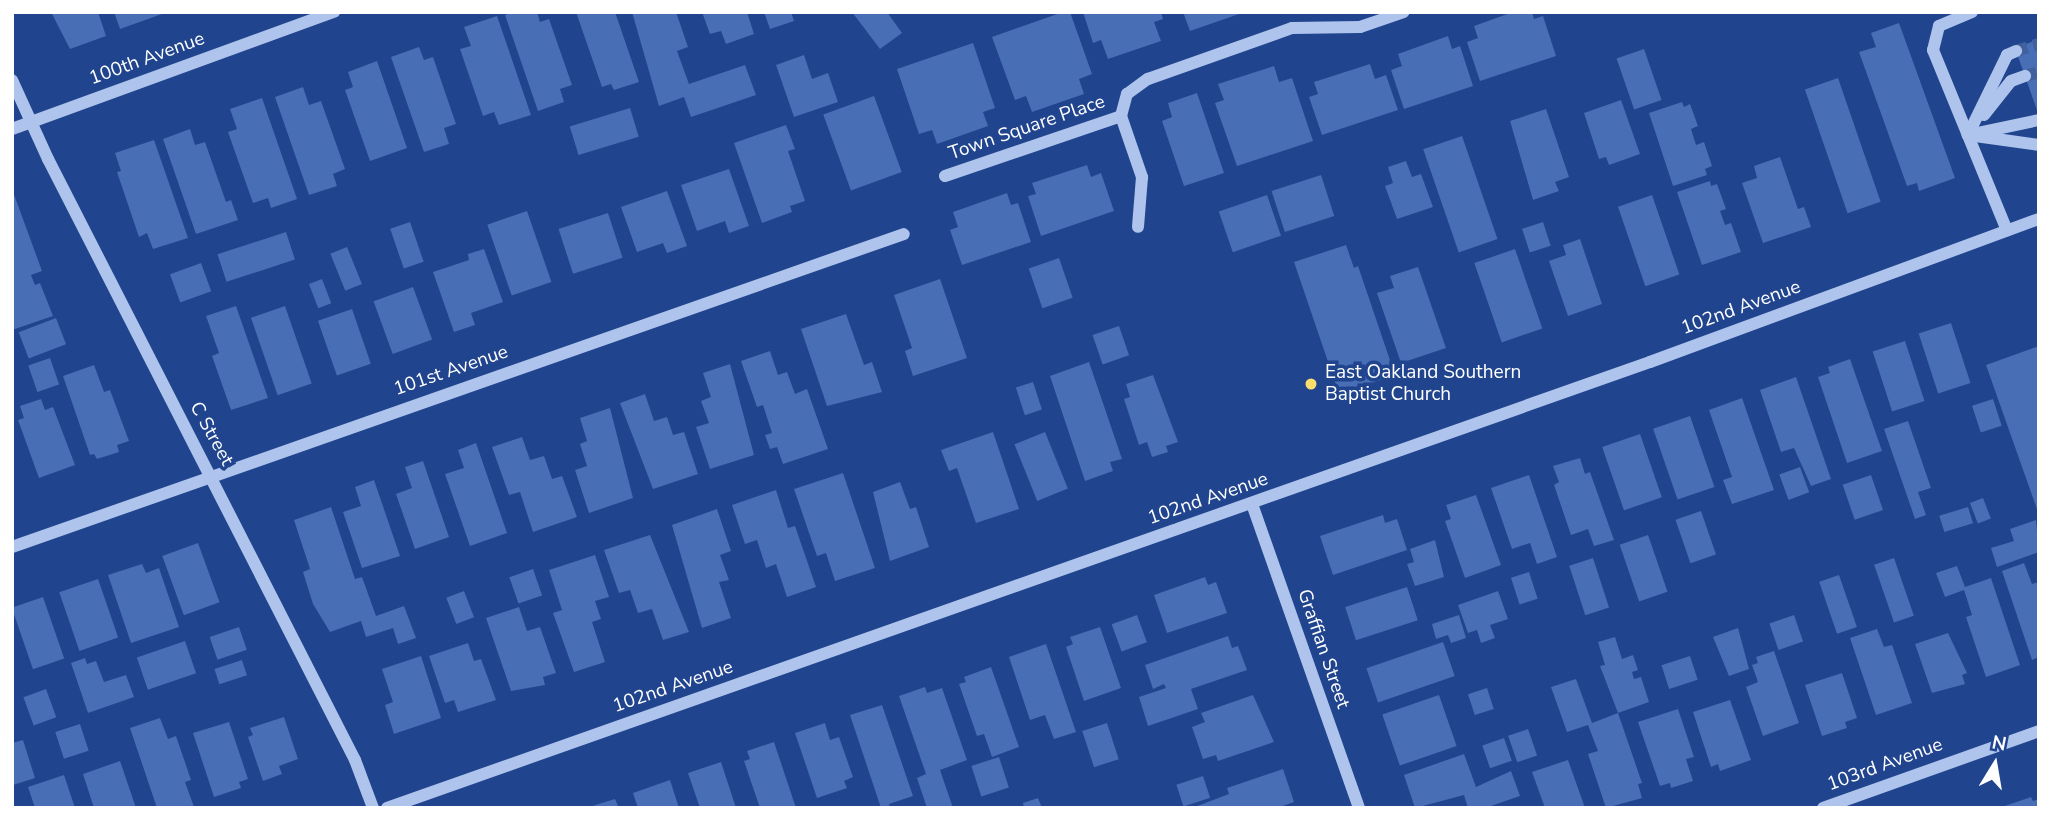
<!DOCTYPE html>
<html>
<head>
<meta charset="utf-8">
<style>
  body { margin:0 }
  #map { position:relative; width:2051px; height:820px; overflow:hidden; background:#20448d; font-family:"Nunito Sans",sans-serif }
  div>[style] { position:absolute }
  .building>* { inset:0; background:#486eb5; transform-origin:0 0 }
  .minor-tunnel>* { height:12px; margin-top:-6px; transform-origin:0; background:repeating-linear-gradient(90deg,#41609e 0 12px,transparent 0 18px) }
  .minor>* { height:12px; margin:-6px; padding:0 6px; transform-origin:6px; border-radius:6px; background:#aec4ec }
  .dots>* { width:19px; height:19px; translate:-50% -50%; box-sizing:border-box; border:4px solid #20448d; border-radius:50% }
  span { translate:-50% -50%; white-space:nowrap; text-align:center; line-height:1.15; -webkit-text-stroke:7px #20448d; paint-order:stroke }
  .street-label { font-size:19px; color:#fff }
  .poi-label { font-size:19px; color:#fff }
  .left { translate:0 -50%; text-align:left }
  .frame { position:absolute; inset:0; border:14px solid #fff; pointer-events:none }
  .north { position:absolute; left:1960px; top:729px; width:70px; height:70px; -webkit-text-stroke:5px #20448d; paint-order:stroke; rotate:11deg; font-size:19px; font-weight:700; line-height:28px; text-align:center; color:#fff }
  .north::after { content:''; display:block; margin:auto; width:24px; height:32px; background:#fff; clip-path:polygon(50% 0,100% 100%,50% 72%,0 100%) }
</style>
</head>
<body>
<div id="map">
  <div class="building">
    <i style="clip-path:polygon(51px 12px,98px 12px,106px 36px,70px 49px)"></i>
    <i style="clip-path:polygon(114px 12px,161px 12px,162px 14px,120px 29px)"></i>
    <i style="clip-path:polygon(513px 12px,537px 12px,540px 22px,549px 19px,572px 85px,560px 89px,564px 102px,538px 111px,505px 15px)"></i>
    <i style="clip-path:polygon(576px 12px,615px 12px,639px 82px,614px 90px,611px 84px,602px 87px)"></i>
    <i style="clip-path:polygon(632px 12px,676px 12px,688px 47px,677px 51px,689px 84px,745px 65px,756px 95px,691px 117px,684px 97px,659px 106px)"></i>
    <i style="clip-path:polygon(702px 12px,747px 12px,754px 34px,726px 44px,721px 31px,710px 34px)"></i>
    <i style="clip-path:polygon(764px 12px,791px 12px,794px 21px,770px 29px)"></i>
    <i style="clip-path:polygon(852px 12px,887px 12px,902px 33px,880px 49px)"></i>
    <i style="clip-path:polygon(1063px 12px,1070px 12px,1092px 74px,1079px 79px,1084px 94px,1032px 112px,1026px 96px,1015px 100px,992px 37px)"></i>
    <i style="clip-path:polygon(1083px 12px,1161px 12px,1163px 19px,1154px 22px,1161px 41px,1108px 59px,1101px 40px,1093px 43px)"></i>
    <i style="clip-path:polygon(1183px 12px,1242px 12px,1242px 13px,1190px 31px)"></i>
    <i style="clip-path:polygon(1513px 12px,1532px 12px,1534px 19px,1543px 16px,1556px 56px,1480px 81px,1467px 42px,1478px 38px,1474px 26px)"></i>
    <i style="clip-path:polygon(497px 16px,531px 115px,499px 125px,494px 112px,483px 116px,460px 49px,471px 46px,464px 27px)"></i>
    <i style="clip-path:polygon(1899px 23px,1955px 178px,1919px 191px,1917px 183px,1907px 186px,1859px 52px,1876px 47px,1871px 33px)"></i>
    <i style="clip-path:polygon(1448px 36px,1452px 49px,1460px 46px,1473px 86px,1404px 109px,1391px 70px,1402px 66px,1398px 54px)"></i>
    <i style="clip-path:polygon(2039px 39px,2039px 113px,2038px 113px,2015px 48px)"></i>
    <i style="clip-path:polygon(973px 43px,995px 108px,983px 112px,988px 126px,937px 144px,932px 130px,919px 134px,897px 69px)"></i>
    <i style="clip-path:polygon(419px 47px,424px 60px,433px 57px,456px 124px,444px 128px,449px 144px,424px 152px,391px 57px)"></i>
    <i style="left:1644px;top:49px;width:54px;height:29px;rotate:71deg"></i>
    <i style="clip-path:polygon(804px 55px,812px 79px,828px 73px,838px 102px,794px 117px,776px 65px)"></i>
    <i style="clip-path:polygon(377px 61px,407px 148px,370px 161px,345px 90px,353px 87px,348px 72px)"></i>
    <i style="clip-path:polygon(1370px 64px,1375px 79px,1386px 75px,1398px 110px,1322px 135px,1309px 97px,1318px 94px,1314px 82px)"></i>
    <i style="clip-path:polygon(1274px 66px,1279px 82px,1292px 78px,1313px 141px,1237px 166px,1215px 103px,1224px 100px,1218px 84px)"></i>
    <i style="left:1838px;top:78px;width:131px;height:35px;rotate:71deg"></i>
    <i style="clip-path:polygon(303px 87px,309px 105px,321px 101px,345px 169px,333px 174px,337px 186px,309px 195px,275px 97px)"></i>
    <i style="clip-path:polygon(1197px 93px,1224px 173px,1184px 186px,1162px 121px,1172px 117px,1168px 103px)"></i>
    <i style="left:874px;top:96px;width:81px;height:54px;rotate:70deg"></i>
    <i style="clip-path:polygon(262px 98px,297px 199px,271px 208px,268px 198px,253px 203px,228px 132px,237px 129px,230px 109px)"></i>
    <i style="clip-path:polygon(1621px 100px,1640px 154px,1609px 165px,1606px 157px,1599px 159px,1584px 113px)"></i>
    <i style="clip-path:polygon(1682px 102px,1684px 107px,1690px 104px,1698px 126px,1691px 129px,1696px 145px,1704px 142px,1712px 166px,1705px 169px,1707px 175px,1673px 186px,1649px 113px)"></i>
    <i style="left:630px;top:108px;width:30px;height:63px;rotate:73deg"></i>
    <i style="clip-path:polygon(1546px 109px,1569px 177px,1555px 182px,1559px 191px,1533px 200px,1510px 121px)"></i>
    <i style="clip-path:polygon(786px 125px,795px 149px,788px 151px,805px 201px,790px 206px,792px 212px,762px 223px,734px 143px)"></i>
    <i style="clip-path:polygon(190px 129px,195px 145px,205px 142px,226px 202px,231px 200px,238px 220px,196px 234px,163px 139px)"></i>
    <i style="left:1462px;top:136px;width:109px;height:41px;rotate:71deg"></i>
    <i style="clip-path:polygon(154px 140px,188px 238px,153px 249px,147px 233px,139px 237px,117px 172px,121px 171px,115px 153px)"></i>
    <i style="clip-path:polygon(1780px 157px,1798px 209px,1804px 207px,1811px 227px,1763px 243px,1742px 183px,1757px 178px,1754px 166px)"></i>
    <i style="clip-path:polygon(1406px 161px,1412px 177px,1421px 174px,1433px 207px,1397px 219px,1385px 186px,1393px 183px,1388px 167px)"></i>
    <i style="clip-path:polygon(1087px 165px,1091px 177px,1101px 173px,1114px 211px,1041px 236px,1028px 196px,1036px 194px,1032px 183px)"></i>
    <i style="clip-path:polygon(729px 169px,749px 226px,729px 233px,725px 221px,697px 231px,681px 185px)"></i>
    <i style="left:1321px;top:175px;width:43px;height:52px;rotate:72deg"></i>
    <i style="clip-path:polygon(1710px 181px,1711px 186px,1717px 184px,1726px 209px,1720px 211px,1725px 225px,1731px 223px,1741px 252px,1702px 265px,1677px 192px)"></i>
    <i style="clip-path:polygon(12px 189px,42px 271px,31px 275px,35px 285px,40px 283px,53px 316px,12px 330px)"></i>
    <i style="clip-path:polygon(667px 191px,687px 246px,667px 253px,663px 243px,637px 252px,621px 207px)"></i>
    <i style="clip-path:polygon(1007px 193px,1011px 205px,1018px 203px,1031px 242px,962px 265px,950px 230px,958px 227px,953px 212px)"></i>
    <i style="left:1267px;top:195px;width:43px;height:51px;rotate:71deg"></i>
    <i style="left:1652px;top:195px;width:84px;height:36px;rotate:71deg"></i>
    <i style="left:527px;top:211px;width:75px;height:42px;rotate:71deg"></i>
    <i style="left:608px;top:213px;width:47px;height:52px;rotate:72deg"></i>
    <i style="left:410px;top:222px;width:42px;height:21px;rotate:71deg"></i>
    <i style="left:1543px;top:222px;width:25px;height:22px;rotate:72deg"></i>
    <i style="left:286px;top:232px;width:29px;height:72px;rotate:72deg"></i>
    <i style="clip-path:polygon(1580px 239px,1602px 304px,1568px 316px,1549px 261px,1566px 255px,1563px 245px)"></i>
    <i style="clip-path:polygon(1346px 245px,1354px 268px,1358px 266px,1395px 375px,1339px 394px,1294px 262px)"></i>
    <i style="left:347px;top:247px;width:40px;height:18px;rotate:68deg"></i>
    <i style="clip-path:polygon(484px 249px,503px 302px,471px 313px,475px 325px,454px 332px,433px 272px,469px 260px,468px 254px)"></i>
    <i style="left:1515px;top:249px;width:84px;height:43px;rotate:71deg"></i>
    <i style="left:1059px;top:258px;width:42px;height:32px;rotate:71deg"></i>
    <i style="left:201px;top:263px;width:30px;height:33px;rotate:70deg"></i>
    <i style="clip-path:polygon(1418px 267px,1446px 348px,1401px 363px,1377px 293px,1394px 288px,1390px 276px)"></i>
    <i style="left:322px;top:279px;width:26px;height:14px;rotate:69deg"></i>
    <i style="clip-path:polygon(940px 279px,967px 358px,913px 376px,905px 351px,912px 348px,894px 295px)"></i>
    <i style="left:413px;top:287px;width:56px;height:42px;rotate:70deg"></i>
    <i style="clip-path:polygon(236px 306px,268px 398px,231px 410px,212px 356px,219px 353px,206px 316px)"></i>
    <i style="left:285px;top:306px;width:82px;height:36px;rotate:71deg"></i>
    <i style="left:352px;top:309px;width:58px;height:36px;rotate:71deg"></i>
    <i style="clip-path:polygon(846px 314px,864px 365px,872px 362px,882px 392px,827px 406px,801px 329px)"></i>
    <i style="left:56px;top:318px;width:28px;height:40px;rotate:69deg"></i>
    <i style="left:1951px;top:323px;width:63px;height:34px;rotate:72deg"></i>
    <i style="left:1119px;top:326px;width:31px;height:28px;rotate:71deg"></i>
    <i style="left:1905px;top:341px;width:63px;height:34px;rotate:72deg"></i>
    <i style="clip-path:polygon(2039px 346px,2039px 512px,2038px 512px,1986px 365px)"></i>
    <i style="clip-path:polygon(770px 351px,778px 375px,787px 372px,795px 394px,807px 389px,828px 449px,783px 464px,777px 447px,770px 449px,765px 435px,772px 433px,763px 405px,757px 407px,741px 361px)"></i>
    <i style="left:50px;top:358px;width:28px;height:23px;rotate:71deg"></i>
    <i style="clip-path:polygon(1850px 359px,1882px 451px,1847px 463px,1818px 377px,1830px 373px,1828px 367px)"></i>
    <i style="clip-path:polygon(1089px 362px,1122px 459px,1110px 462px,1113px 471px,1085px 481px,1050px 376px)"></i>
    <i style="clip-path:polygon(730px 364px,754px 455px,710px 469px,696px 427px,709px 423px,701px 401px,711px 397px,703px 373px)"></i>
    <i style="clip-path:polygon(94px 365px,104px 392px,110px 390px,129px 441px,117px 445px,119px 452px,97px 459px,94px 454px,90px 455px,63px 376px)"></i>
    <i style="clip-path:polygon(1153px 375px,1178px 442px,1166px 446px,1168px 452px,1152px 457px,1147px 442px,1139px 445px,1124px 399px,1130px 397px,1126px 384px)"></i>
    <i style="clip-path:polygon(1796px 377px,1831px 479px,1811px 486px,1794px 448px,1781px 452px,1760px 390px)"></i>
    <i style="left:1033px;top:382px;width:29px;height:18px;rotate:72deg"></i>
    <i style="clip-path:polygon(645px 394px,654px 421px,667px 417px,673px 435px,684px 432px,698px 474px,653px 489px,620px 403px)"></i>
    <i style="clip-path:polygon(1742px 398px,1774px 490px,1732px 504px,1723px 480px,1732px 477px,1709px 410px)"></i>
    <i style="clip-path:polygon(41px 399px,45px 410px,53px 407px,75px 465px,39px 478px,18px 420px,24px 418px,20px 406px)"></i>
    <i style="left:1993px;top:399px;width:28px;height:22px;rotate:72deg"></i>
    <i style="clip-path:polygon(610px 408px,633px 498px,589px 513px,575px 470px,587px 466px,580px 444px,587px 441px,580px 418px)"></i>
    <i style="left:1690px;top:416px;width:75px;height:39px;rotate:71deg"></i>
    <i style="clip-path:polygon(1908px 421px,1931px 488px,1918px 492px,1926px 515px,1915px 519px,1884px 429px)"></i>
    <i style="clip-path:polygon(993px 432px,1019px 509px,976px 523px,957px 468px,949px 471px,941px 450px)"></i>
    <i style="left:1045px;top:432px;width:61px;height:33px;rotate:68deg"></i>
    <i style="left:1640px;top:434px;width:67px;height:40px;rotate:71deg"></i>
    <i style="clip-path:polygon(522px 437px,530px 460px,544px 456px,552px 479px,562px 476px,577px 517px,533px 532px,520px 492px,509px 495px,492px 447px)"></i>
    <i style="clip-path:polygon(476px 443px,507px 533px,470px 546px,445px 474px,464px 468px,458px 450px)"></i>
    <i style="clip-path:polygon(1580px 458px,1585px 474px,1590px 472px,1614px 540px,1594px 546px,1588px 529px,1571px 535px,1554px 485px,1559px 482px,1553px 466px)"></i>
    <i style="clip-path:polygon(423px 461px,449px 537px,415px 549px,396px 494px,412px 488px,405px 467px)"></i>
    <i style="left:1800px;top:467px;width:27px;height:22px;rotate:70deg"></i>
    <i style="clip-path:polygon(843px 473px,875px 568px,835px 581px,826px 553px,817px 556px,794px 489px)"></i>
    <i style="clip-path:polygon(1529px 475px,1557px 557px,1537px 564px,1530px 543px,1512px 549px,1491px 488px)"></i>
    <i style="left:1871px;top:475px;width:37px;height:30px;rotate:71deg"></i>
    <i style="clip-path:polygon(374px 480px,400px 556px,362px 568px,343px 512px,361px 506px,355px 487px)"></i>
    <i style="clip-path:polygon(900px 482px,910px 509px,916px 507px,929px 547px,890px 561px,873px 492px)"></i>
    <i style="clip-path:polygon(776px 490px,788px 528px,795px 526px,816px 587px,787px 597px,776px 564px,766px 568px,757px 540px,745px 544px,732px 505px)"></i>
    <i style="clip-path:polygon(1476px 495px,1501px 565px,1465px 578px,1445px 521px,1451px 519px,1446px 505px)"></i>
    <i style="left:1983px;top:498px;width:22px;height:14px;rotate:69deg"></i>
    <i style="clip-path:polygon(331px 507px,355px 579px,362px 577px,376px 616px,404px 606px,416px 638px,398px 644px,393px 628px,366px 637px,361px 621px,330px 632px,313px 604px,303px 572px,310px 569px,294px 520px)"></i>
    <i style="left:1968px;top:507px;width:17px;height:30px;rotate:73deg"></i>
    <i style="clip-path:polygon(717px 509px,731px 551px,720px 555px,729px 580px,719px 582px,731px 618px,702px 628px,672px 525px)"></i>
    <i style="left:1701px;top:511px;width:46px;height:27px;rotate:71deg"></i>
    <i style="clip-path:polygon(1383px 515px,1385px 523px,1397px 519px,1407px 550px,1333px 575px,1320px 536px)"></i>
    <i style="clip-path:polygon(2036px 520px,2039px 552px,1997px 567px,1991px 548px,2014px 541px,2010px 529px)"></i>
    <i style="clip-path:polygon(650px 535px,689px 632px,663px 640px,652px 609px,638px 613px,630px 590px,619px 593px,604px 550px)"></i>
    <i style="left:1648px;top:535px;width:60px;height:30px;rotate:71deg"></i>
    <i style="clip-path:polygon(1435px 540px,1444px 577px,1415px 586px,1407px 564px,1414px 562px,1410px 549px)"></i>
    <i style="left:198px;top:543px;width:63px;height:38px;rotate:70deg"></i>
    <i style="clip-path:polygon(595px 555px,609px 597px,595px 601px,601px 619px,592px 622px,605px 662px,574px 672px,553px 613px,562px 610px,549px 570px)"></i>
    <i style="left:1593px;top:558px;width:52px;height:25px;rotate:72deg"></i>
    <i style="left:1894px;top:558px;width:61px;height:21px;rotate:71deg"></i>
    <i style="clip-path:polygon(2024px 563px,2032px 584px,2039px 582px,2039px 657px,2032px 660px,2002px 571px)"></i>
    <i style="clip-path:polygon(142px 564px,146px 573px,159px 568px,179px 627px,131px 643px,108px 575px)"></i>
    <i style="clip-path:polygon(1957px 566px,1965px 587px,1991px 578px,2020px 665px,1986px 677px,1966px 617px,1972px 615px,1964px 590px,1945px 597px,1936px 573px)"></i>
    <i style="left:533px;top:569px;width:28px;height:25px;rotate:71deg"></i>
    <i style="left:1529px;top:572px;width:28px;height:19px;rotate:72deg"></i>
    <i style="left:1839px;top:575px;width:55px;height:21px;rotate:71deg"></i>
    <i style="clip-path:polygon(1205px 577px,1208px 585px,1216px 582px,1227px 613px,1167px 633px,1154px 595px)"></i>
    <i style="left:98px;top:579px;width:62px;height:41px;rotate:71deg"></i>
    <i style="left:1407px;top:587px;width:35px;height:65px;rotate:72deg"></i>
    <i style="left:464px;top:591px;width:28px;height:19px;rotate:69deg"></i>
    <i style="clip-path:polygon(1498px 591px,1508px 619px,1490px 625px,1495px 638px,1481px 643px,1477px 630px,1468px 633px,1458px 605px)"></i>
    <i style="left:43px;top:597px;width:65px;height:33px;rotate:71deg"></i>
    <i style="clip-path:polygon(519px 607px,527px 631px,540px 627px,556px 673px,543px 677px,545px 685px,511px 691px,486px 618px)"></i>
    <i style="left:1137px;top:615px;width:29px;height:27px;rotate:70deg"></i>
    <i style="clip-path:polygon(1459px 615px,1466px 638px,1451px 643px,1448px 635px,1436px 639px,1432px 624px)"></i>
    <i style="left:1794px;top:615px;width:28px;height:26px;rotate:71deg"></i>
    <i style="left:239px;top:627px;width:24px;height:31px;rotate:71deg"></i>
    <i style="clip-path:polygon(1100px 627px,1121px 688px,1084px 701px,1066px 647px,1073px 644px,1070px 637px)"></i>
    <i style="clip-path:polygon(1738px 628px,1749px 669px,1729px 676px,1713px 637px)"></i>
    <i style="clip-path:polygon(1877px 629px,1884px 647px,1892px 645px,1912px 703px,1876px 715px,1850px 638px)"></i>
    <i style="clip-path:polygon(1948px 633px,1967px 673px,1962px 675px,1965px 684px,1932px 693px,1915px 644px)"></i>
    <i style="clip-path:polygon(1228px 636px,1232px 648px,1238px 646px,1247px 670px,1191px 689px,1198px 709px,1148px 726px,1139px 697px,1166px 688px,1164px 684px,1153px 689px,1145px 665px)"></i>
    <i style="clip-path:polygon(1615px 637px,1622px 659px,1633px 655px,1638px 670px,1632px 672px,1634px 679px,1641px 677px,1649px 702px,1618px 713px,1642px 783px,1638px 784px,1642px 798px,1606px 808px,1588px 754px,1598px 751px,1588px 725px,1567px 732px,1551px 687px,1576px 679px,1592px 723px,1618px 713px,1600px 666px,1605px 665px,1598px 642px)"></i>
    <i style="left:185px;top:641px;width:34px;height:51px;rotate:71deg"></i>
    <i style="left:1443px;top:642px;width:36px;height:81px;rotate:71deg"></i>
    <i style="clip-path:polygon(468px 643px,474px 661px,481px 659px,496px 700px,458px 712px,454px 700px,445px 703px,429px 656px)"></i>
    <i style="clip-path:polygon(1046px 644px,1076px 732px,1054px 739px,1045px 715px,1030px 720px,1009px 657px)"></i>
    <i style="clip-path:polygon(1774px 651px,1799px 723px,1763px 736px,1746px 687px,1758px 682px,1752px 665px,1758px 663px,1756px 657px)"></i>
    <i style="clip-path:polygon(421px 656px,441px 718px,394px 734px,385px 705px,393px 702px,382px 669px)"></i>
    <i style="left:1690px;top:656px;width:25px;height:30px;rotate:72deg"></i>
    <i style="clip-path:polygon(85px 658px,87px 664px,96px 661px,104px 682px,126px 675px,134px 697px,88px 713px,71px 663px)"></i>
    <i style="left:242px;top:660px;width:16px;height:29px;rotate:72deg"></i>
    <i style="clip-path:polygon(991px 667px,1019px 747px,992px 757px,984px 734px,977px 736px,959px 684px,966px 682px,964px 677px)"></i>
    <i style="clip-path:polygon(1842px 673px,1857px 718px,1845px 722px,1847px 728px,1822px 736px,1805px 685px)"></i>
    <i style="clip-path:polygon(925px 687px,927px 693px,942px 688px,967px 760px,940px 770px,953px 808px,927px 808px,917px 778px,926px 774px,899px 696px)"></i>
    <i style="left:1487px;top:688px;width:22px;height:20px;rotate:72deg"></i>
    <i style="left:46px;top:689px;width:30px;height:24px;rotate:70deg"></i>
    <i style="clip-path:polygon(1253px 695px,1274px 742px,1218px 761px,1216px 755px,1203px 759px,1192px 727px,1205px 722px,1201px 713px)"></i>
    <i style="left:1439px;top:695px;width:54px;height:60px;rotate:71deg"></i>
    <i style="clip-path:polygon(1730px 700px,1751px 760px,1720px 771px,1718px 764px,1711px 767px,1693px 712px)"></i>
    <i style="clip-path:polygon(882px 705px,913px 796px,889px 804px,890px 808px,881px 808px,850px 715px)"></i>
    <i style="clip-path:polygon(1678px 709px,1694px 757px,1686px 759px,1693px 781px,1671px 788px,1670px 783px,1660px 786px,1638px 722px)"></i>
    <i style="clip-path:polygon(284px 717px,298px 759px,279px 766px,282px 774px,263px 781px,248px 737px,253px 735px,250px 728px)"></i>
    <i style="clip-path:polygon(160px 718px,168px 739px,176px 736px,191px 780px,185px 782px,194px 807px,157px 808px,130px 728px)"></i>
    <i style="clip-path:polygon(229px 722px,248px 779px,239px 782px,241px 788px,214px 797px,193px 733px)"></i>
    <i style="clip-path:polygon(825px 723px,830px 740px,839px 737px,853px 777px,844px 781px,847px 788px,817px 798px,795px 733px)"></i>
    <i style="left:1107px;top:723px;width:38px;height:26px;rotate:72deg"></i>
    <i style="left:80px;top:724px;width:28px;height:26px;rotate:72deg"></i>
    <i style="left:1528px;top:729px;width:28px;height:21px;rotate:71deg"></i>
    <i style="left:1504px;top:738px;width:24px;height:23px;rotate:71deg"></i>
    <i style="clip-path:polygon(23px 740px,35px 778px,13px 785px,12px 743px)"></i>
    <i style="clip-path:polygon(774px 742px,796px 808px,760px 808px,744px 761px,750px 759px,747px 751px)"></i>
    <i style="clip-path:polygon(1464px 754px,1476px 787px,1511px 771px,1520px 796px,1485px 808px,1468px 808px,1464px 795px,1415px 808px,1404px 775px)"></i>
    <i style="left:999px;top:757px;width:32px;height:29px;rotate:72deg"></i>
    <i style="clip-path:polygon(1568px 760px,1585px 808px,1545px 808px,1532px 772px)"></i>
    <i style="clip-path:polygon(120px 761px,136px 808px,94px 808px,83px 774px)"></i>
    <i style="clip-path:polygon(721px 762px,736px 808px,700px 808px,688px 773px)"></i>
    <i style="clip-path:polygon(1283px 769px,1294px 802px,1277px 808px,1192px 808px,1229px 794px,1227px 788px)"></i>
    <i style="clip-path:polygon(64px 775px,75px 808px,35px 808px,28px 787px)"></i>
    <i style="left:1203px;top:776px;width:23px;height:28px;rotate:72deg"></i>
    <i style="clip-path:polygon(670px 780px,679px 808px,638px 808px,633px 793px)"></i>
    <i style="clip-path:polygon(2031px 797px,2033px 801px,2039px 799px,2039px 808px,1999px 808px)"></i>
    <i style="clip-path:polygon(1038px 798px,1042px 808px,1024px 808px,1023px 803px)"></i>
    <i style="clip-path:polygon(615px 799px,619px 808px,589px 808px,589px 807px)"></i>
  </div>
  <div class="minor-tunnel">
    <i style="left:2016px;top:51px;width:24px;rotate:-17deg"></i>
    <i style="left:2025px;top:76px;width:15px;rotate:-16deg"></i>
  </div>
  <div class="minor">
    <i style="left:1972px;top:12px;width:36px;rotate:157deg"></i>
    <i style="left:1939px;top:26px;width:25px;rotate:104deg"></i>
    <i style="left:1933px;top:50px;width:195px;rotate:67.7deg"></i>
    <i style="left:12px;top:80px;width:87px;rotate:65.5deg"></i>
    <i style="left:48px;top:159px;width:675px;rotate:62.94deg"></i>
    <i style="left:355px;top:760px;width:51px;rotate:69.4deg"></i>
    <i style="left:1984px;top:115px;width:43px;rotate:-51.5deg"></i>
    <i style="left:2011px;top:81px;width:15px;rotate:-20deg"></i>
    <i style="left:1121px;top:116px;width:65px;rotate:71deg"></i>
    <i style="left:1142px;top:177px;width:50px;rotate:94.6deg"></i>
    <i style="left:2039px;top:120px;width:73px;rotate:168.1deg"></i>
    <i style="left:1968px;top:135px;width:72px;rotate:8deg"></i>
    <i style="left:12px;top:129px;width:343px;rotate:-20deg"></i>
    <i style="left:1968px;top:135px;width:89px;rotate:-64deg"></i>
    <i style="left:2007px;top:55px;width:10px;rotate:-24deg"></i>
    <i style="left:945px;top:176px;width:186px;rotate:-18.8deg"></i>
    <i style="left:1121px;top:116px;width:23px;rotate:-75deg"></i>
    <i style="left:1127px;top:94px;width:26px;rotate:-36deg"></i>
    <i style="left:1148px;top:79px;width:153px;rotate:-19.5deg"></i>
    <i style="left:1292px;top:28px;width:68px;rotate:-0.8deg"></i>
    <i style="left:1360px;top:27px;width:46px;rotate:-18.8deg"></i>
    <i style="left:1252px;top:504px;width:322px;rotate:70.6deg"></i>
    <i style="left:12px;top:547px;width:945px;rotate:-19.34deg"></i>
    <i style="left:387px;top:808px;width:1339px;rotate:-19.45deg"></i>
    <i style="left:1650px;top:362px;width:414px;rotate:-20.2deg"></i>
    <i style="left:1823px;top:808px;width:229px;rotate:-19.6deg"></i>
  </div>
  <div class="dots">
    <i style="left:1311px;top:384px;background:#fadf6e"></i>
  </div>
  <div class="street-label">
    <span style="left:147px;top:59px;rotate:-20deg">100th Avenue</span>
    <span style="left:1027px;top:128px;rotate:-19deg">Town Square Place</span>
    <span style="left:1741px;top:308px;rotate:-20deg">102nd Avenue</span>
    <span style="left:451px;top:371px;rotate:-19deg">101st Avenue</span>
    <span style="left:211px;top:434px;rotate:61deg">C Street</span>
    <span style="left:1208px;top:499px;rotate:-19deg">102nd Avenue</span>
    <span style="left:1323px;top:649px;rotate:71deg">Graffian Street</span>
    <span style="left:673px;top:687px;rotate:-19deg">102nd Avenue</span>
    <span style="left:1885px;top:765px;rotate:-20deg">103rd Avenue</span>
  </div>
  <div class="poi-label">
    <span class="left" style="left:1325px;top:384px">East Oakland Southern<br>Baptist Church</span>
  </div>
  <div class="frame"></div>
  <div class="north">N</div>
</div>
</body>
</html>
